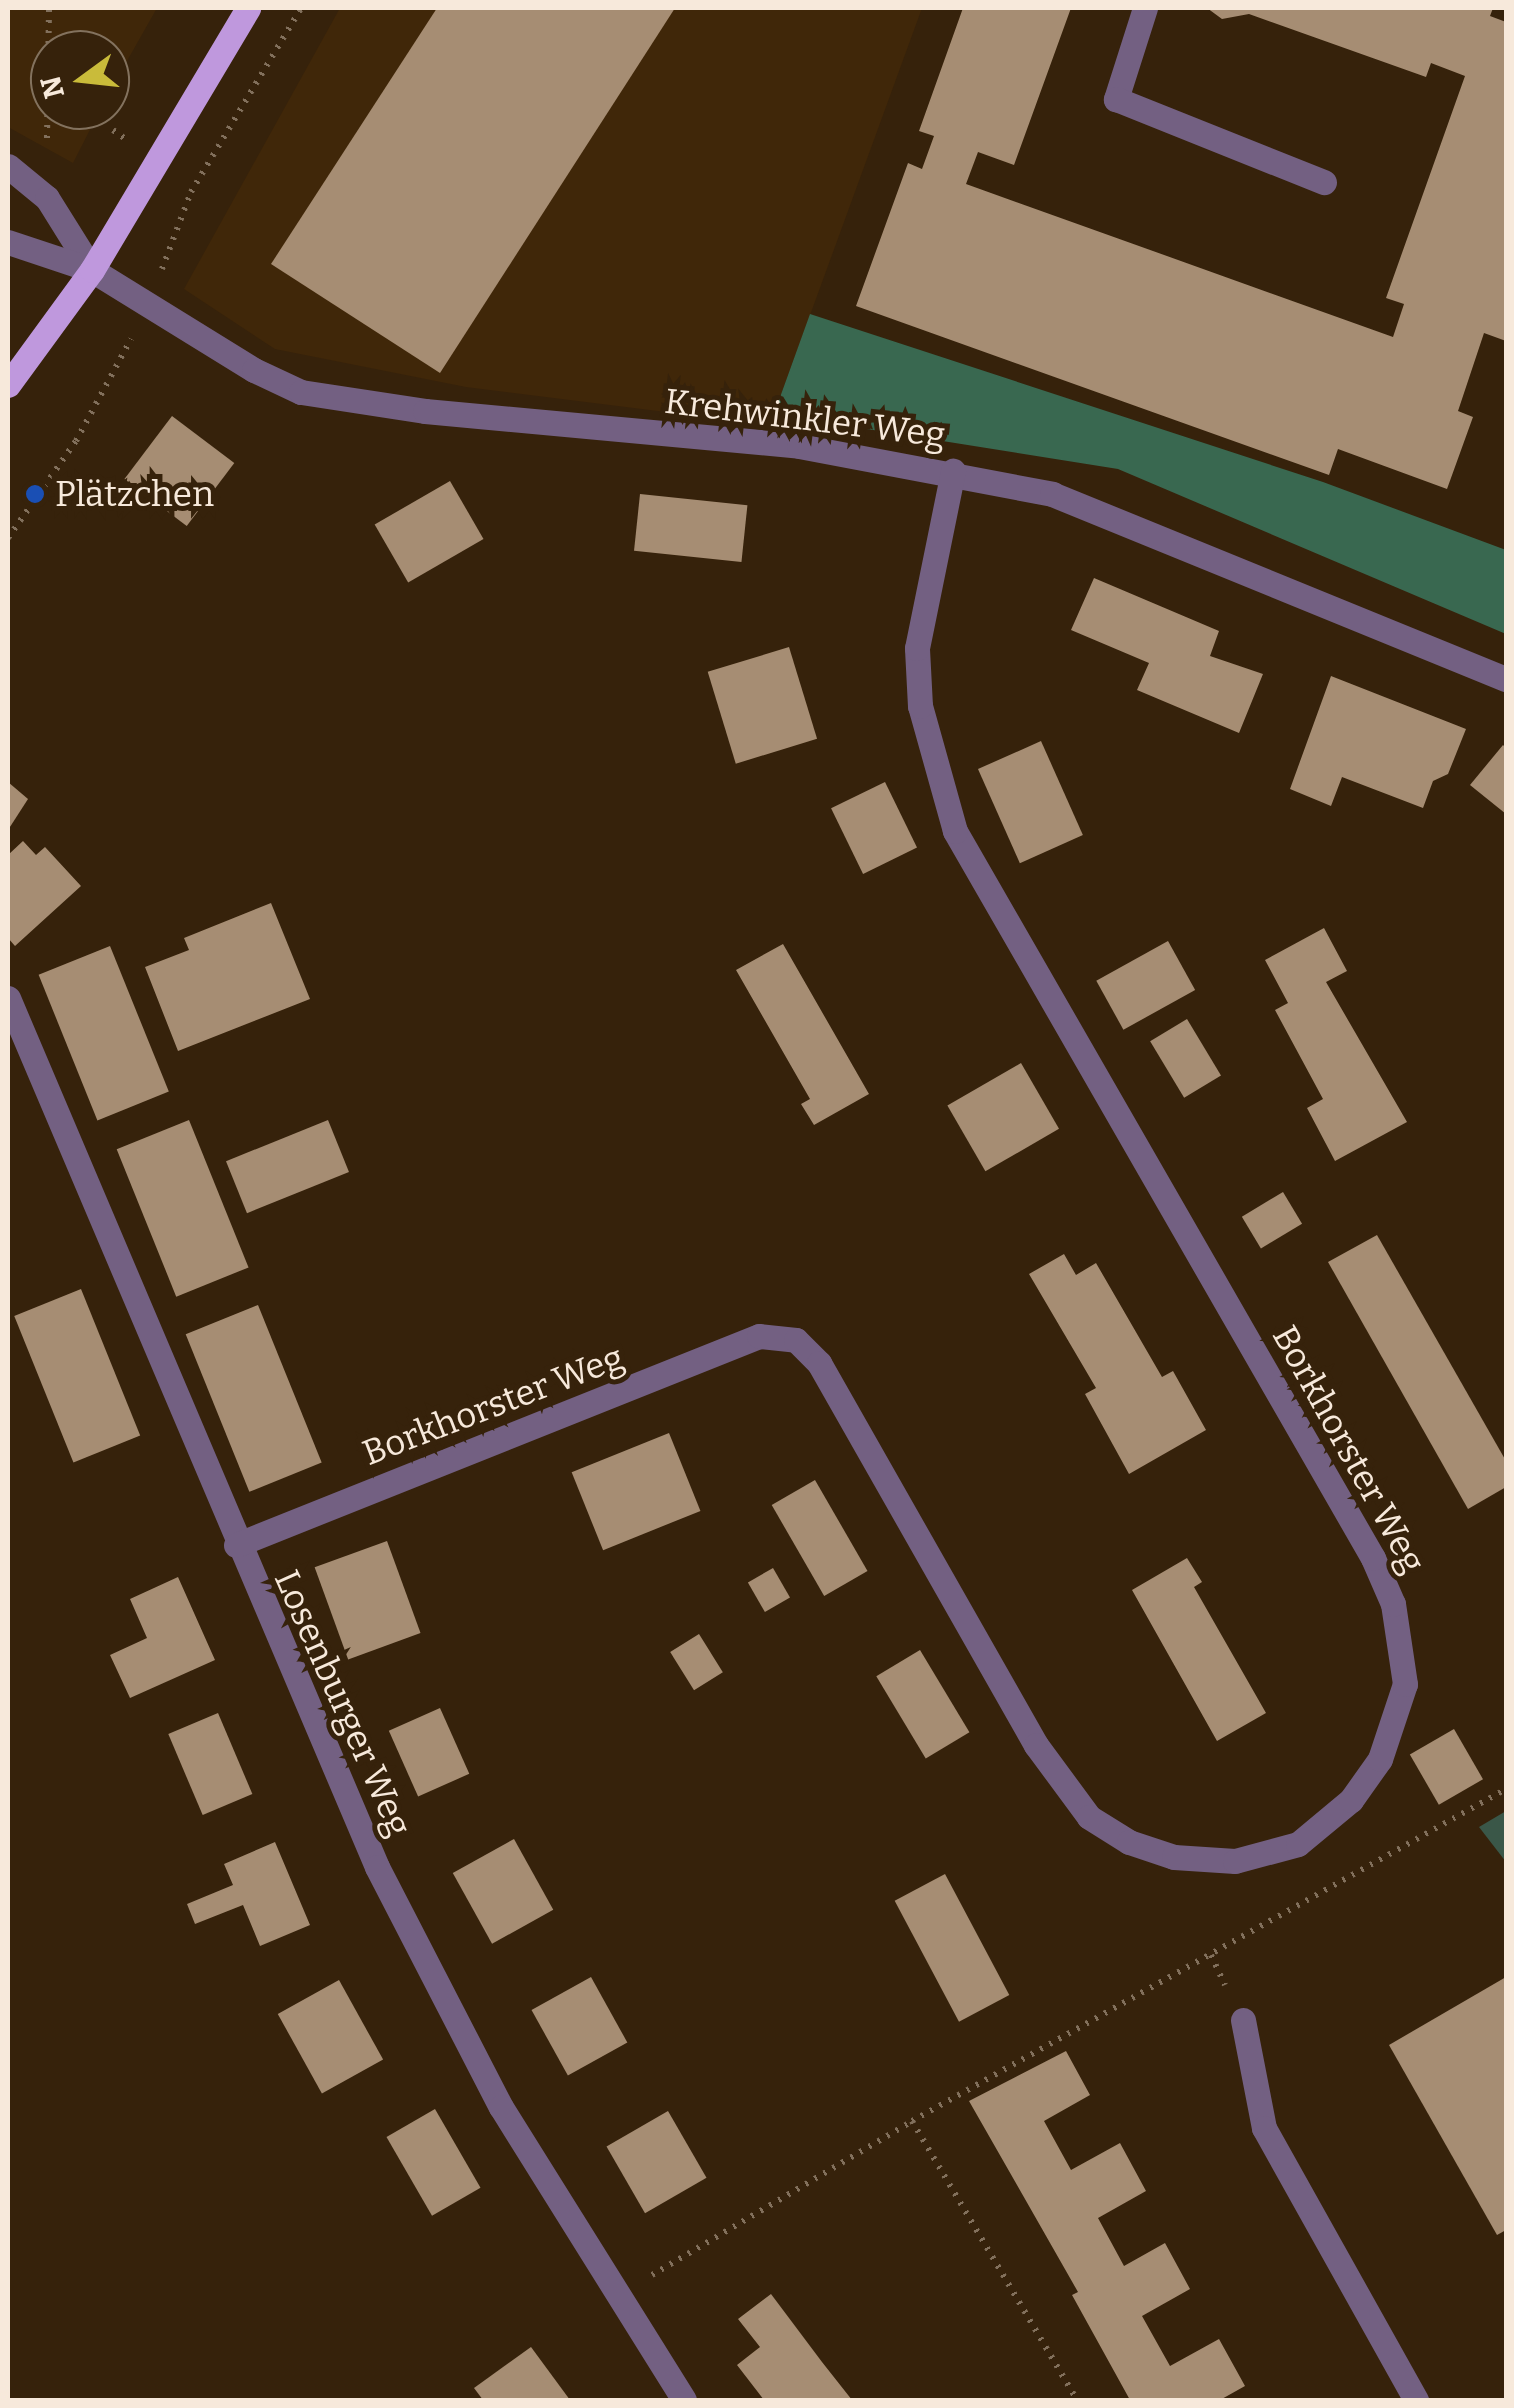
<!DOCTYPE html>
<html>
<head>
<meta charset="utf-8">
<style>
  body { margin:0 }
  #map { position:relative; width:1514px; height:2408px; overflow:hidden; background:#36220b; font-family:Bitter,serif }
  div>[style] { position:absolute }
  .built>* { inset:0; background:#402709 }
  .green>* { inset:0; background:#3a5748 }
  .forest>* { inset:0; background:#396850 }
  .building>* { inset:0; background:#a68d73; transform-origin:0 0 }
  .path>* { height:6px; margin-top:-3px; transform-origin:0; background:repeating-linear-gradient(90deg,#82705c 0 2.5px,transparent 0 10.5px) }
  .service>* { height:25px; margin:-12.5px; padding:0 12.5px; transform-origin:12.5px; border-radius:12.5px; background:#736082 }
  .minor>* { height:25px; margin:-12.5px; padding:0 12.5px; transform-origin:12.5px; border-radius:12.5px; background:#736082 }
  .primary>* { height:25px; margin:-12.5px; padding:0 12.5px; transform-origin:12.5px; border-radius:12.5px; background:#bf98dd }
  .dots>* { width:28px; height:28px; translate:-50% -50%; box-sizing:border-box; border:5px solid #36220b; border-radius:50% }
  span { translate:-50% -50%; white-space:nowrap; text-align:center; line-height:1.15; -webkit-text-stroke:10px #36220b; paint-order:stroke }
  .street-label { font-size:35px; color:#f7e9db }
  .poi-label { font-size:35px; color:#f7e9db }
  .left { translate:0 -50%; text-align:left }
  .frame { position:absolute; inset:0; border:10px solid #f7e9db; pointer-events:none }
  .north { position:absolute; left:30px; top:30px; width:100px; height:100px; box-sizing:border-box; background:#36220b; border:2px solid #83725e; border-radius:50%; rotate:255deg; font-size:28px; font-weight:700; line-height:40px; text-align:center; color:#f7e9db }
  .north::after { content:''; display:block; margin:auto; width:35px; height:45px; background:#c9bb3a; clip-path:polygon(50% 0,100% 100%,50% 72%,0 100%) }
</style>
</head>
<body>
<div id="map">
  <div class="built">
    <i style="clip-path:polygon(8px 8px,157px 8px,110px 91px,110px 50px,50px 50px,50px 110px,100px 110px,73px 163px,8px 127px)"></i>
    <i style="clip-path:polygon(340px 8px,922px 8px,770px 425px,466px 387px,275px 349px,184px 289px)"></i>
  </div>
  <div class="green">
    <i style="clip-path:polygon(1506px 1811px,1506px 1862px,1479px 1827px)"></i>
  </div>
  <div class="forest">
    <i style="clip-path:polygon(810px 314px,1323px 482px,1506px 550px,1506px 634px,1118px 469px,804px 419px,770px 425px)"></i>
  </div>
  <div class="building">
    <i style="clip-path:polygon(437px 8px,675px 8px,440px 373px,271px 264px)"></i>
    <i style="clip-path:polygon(963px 8px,1071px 8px,1014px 165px,978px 152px,966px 184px,1393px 337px,1404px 304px,1386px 298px,1465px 76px,1431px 63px,1426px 77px,1249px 14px,1222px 19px,1207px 8px,1493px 8px,1490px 16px,1506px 22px,1506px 341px,1484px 333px,1458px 411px,1473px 417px,1447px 489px,1338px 449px,1329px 475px,856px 306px,908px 163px,922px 169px,934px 136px,919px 131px)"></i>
    <i style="left:172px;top:416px;width:78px;height:79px;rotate:37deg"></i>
    <i style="left:450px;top:481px;width:67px;height:87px;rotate:60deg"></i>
    <i style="left:640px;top:494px;width:108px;height:57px;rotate:6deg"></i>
    <i style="clip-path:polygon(1094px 578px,1219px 631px,1210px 656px,1263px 674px,1239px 733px,1137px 690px,1149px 663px,1071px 630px)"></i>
    <i style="left:789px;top:647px;width:96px;height:85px;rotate:73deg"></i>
    <i style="clip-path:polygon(1331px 676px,1466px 729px,1448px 774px,1433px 781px,1423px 808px,1342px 777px,1331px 806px,1290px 789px)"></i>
    <i style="left:1041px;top:741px;width:103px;height:69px;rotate:66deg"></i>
    <i style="clip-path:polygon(1503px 745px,1506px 748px,1506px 814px,1470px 785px)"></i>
    <i style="clip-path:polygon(8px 782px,28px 799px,8px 830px)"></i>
    <i style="left:885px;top:782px;width:73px;height:60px;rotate:64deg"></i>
    <i style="clip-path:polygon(23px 841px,36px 855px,45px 847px,81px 886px,15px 946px,8px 938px,8px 855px)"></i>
    <i style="clip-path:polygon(271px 903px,310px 999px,178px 1051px,145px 967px,189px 950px,184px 938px)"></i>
    <i style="clip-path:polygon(1324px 928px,1347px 971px,1326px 982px,1407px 1122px,1335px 1161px,1307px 1108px,1323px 1099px,1275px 1010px,1288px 1003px,1265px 960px)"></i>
    <i style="left:1168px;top:941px;width:56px;height:82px;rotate:61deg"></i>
    <i style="clip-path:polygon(783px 944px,869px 1094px,814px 1125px,801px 1104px,810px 1099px,736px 970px)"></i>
    <i style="left:110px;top:946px;width:157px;height:77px;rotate:68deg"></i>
    <i style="left:1187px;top:1019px;width:66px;height:43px;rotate:59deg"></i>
    <i style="left:1021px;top:1063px;width:76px;height:85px;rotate:60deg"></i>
    <i style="left:189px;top:1120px;width:159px;height:78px;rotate:68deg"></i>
    <i style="left:328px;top:1120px;width:56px;height:110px;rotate:68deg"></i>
    <i style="left:1283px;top:1192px;width:37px;height:48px;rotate:59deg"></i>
    <i style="clip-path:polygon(1377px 1235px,1506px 1461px,1506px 1487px,1468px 1509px,1328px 1262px)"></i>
    <i style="clip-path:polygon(1064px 1254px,1076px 1275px,1096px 1263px,1162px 1377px,1173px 1371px,1206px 1430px,1129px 1474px,1085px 1394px,1096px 1388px,1029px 1274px)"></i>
    <i style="left:81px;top:1289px;width:158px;height:72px;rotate:68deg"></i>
    <i style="left:258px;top:1305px;width:170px;height:78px;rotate:68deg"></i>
    <i style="left:669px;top:1433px;width:84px;height:105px;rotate:68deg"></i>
    <i style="left:815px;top:1480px;width:105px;height:50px;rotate:60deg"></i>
    <i style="left:387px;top:1541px;width:98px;height:77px;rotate:70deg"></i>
    <i style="clip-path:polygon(1187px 1558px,1202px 1582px,1194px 1587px,1266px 1713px,1217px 1741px,1132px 1590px)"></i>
    <i style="left:773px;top:1568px;width:34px;height:29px;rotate:60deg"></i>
    <i style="clip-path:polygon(178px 1577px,215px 1660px,130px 1698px,110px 1655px,147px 1638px,130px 1599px)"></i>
    <i style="left:699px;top:1634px;width:45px;height:34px;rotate:58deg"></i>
    <i style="left:920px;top:1650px;width:96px;height:51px;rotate:59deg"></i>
    <i style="left:440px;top:1708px;width:72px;height:56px;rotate:66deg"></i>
    <i style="left:218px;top:1713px;width:88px;height:54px;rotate:67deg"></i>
    <i style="left:1454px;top:1729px;width:58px;height:51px;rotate:60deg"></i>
    <i style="left:514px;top:1839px;width:81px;height:70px;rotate:61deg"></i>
    <i style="clip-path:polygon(275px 1842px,310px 1925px,260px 1946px,243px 1905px,195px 1924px,187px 1904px,233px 1885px,224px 1864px)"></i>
    <i style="left:945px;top:1874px;width:137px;height:57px;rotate:62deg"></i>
    <i style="left:591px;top:1977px;width:75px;height:68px;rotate:61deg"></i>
    <i style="clip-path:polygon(1506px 1977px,1506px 2230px,1497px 2235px,1389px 2045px)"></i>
    <i style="left:339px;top:1980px;width:91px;height:70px;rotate:61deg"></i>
    <i style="clip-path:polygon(1066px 2051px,1090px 2095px,1044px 2121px,1071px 2170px,1120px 2143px,1146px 2191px,1098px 2218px,1124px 2266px,1165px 2243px,1190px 2289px,1142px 2316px,1170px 2366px,1219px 2339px,1245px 2386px,1220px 2400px,1130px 2400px,1072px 2295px,1078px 2292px,969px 2101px)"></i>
    <i style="left:435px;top:2109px;width:91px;height:56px;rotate:60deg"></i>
    <i style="left:668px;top:2111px;width:77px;height:71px;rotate:60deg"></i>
    <i style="clip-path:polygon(771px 2294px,822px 2362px,852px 2400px,764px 2400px,737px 2365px,760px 2347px,738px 2319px)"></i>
    <i style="clip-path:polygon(531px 2347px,570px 2400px,483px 2400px,474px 2388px)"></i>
  </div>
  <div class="path">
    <i style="left:113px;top:130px;width:19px;rotate:36deg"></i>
    <i style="left:47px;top:138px;width:128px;rotate:-89.1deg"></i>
    <i style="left:162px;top:269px;width:82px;rotate:-69.4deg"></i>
    <i style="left:191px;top:192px;width:214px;rotate:-59.1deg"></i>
    <i style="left:8px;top:538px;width:118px;rotate:-55deg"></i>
    <i style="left:76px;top:441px;width:116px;rotate:-61.7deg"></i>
    <i style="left:1211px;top:1955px;width:33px;rotate:65deg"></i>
    <i style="left:912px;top:2121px;width:324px;rotate:59.4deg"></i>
    <i style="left:652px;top:2275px;width:302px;rotate:-30.6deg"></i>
    <i style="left:912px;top:2121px;width:680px;rotate:-29.2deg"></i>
  </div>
  <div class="service">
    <i style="left:1145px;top:8px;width:96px;rotate:107.7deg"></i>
    <i style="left:1116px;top:99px;width:224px;rotate:21.8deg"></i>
  </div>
  <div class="minor">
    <i style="left:8px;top:166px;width:50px;rotate:39.4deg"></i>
    <i style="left:47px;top:198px;width:85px;rotate:58deg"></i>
    <i style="left:8px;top:242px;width:89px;rotate:18.4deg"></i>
    <i style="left:92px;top:270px;width:190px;rotate:31.7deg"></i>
    <i style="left:254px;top:370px;width:52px;rotate:25.1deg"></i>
    <i style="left:301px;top:392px;width:125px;rotate:8.7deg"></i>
    <i style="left:425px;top:411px;width:376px;rotate:5.3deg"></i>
    <i style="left:799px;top:446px;width:258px;rotate:10.7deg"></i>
    <i style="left:1052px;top:494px;width:490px;rotate:22.2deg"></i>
    <i style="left:8px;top:998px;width:944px;rotate:66.99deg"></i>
    <i style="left:377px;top:1867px;width:270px;rotate:62.7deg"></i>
    <i style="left:501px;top:2107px;width:345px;rotate:58deg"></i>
    <i style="left:236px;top:1545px;width:563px;rotate:-21.78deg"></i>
    <i style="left:759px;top:1336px;width:37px;rotate:6deg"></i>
    <i style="left:796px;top:1340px;width:33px;rotate:45deg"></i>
    <i style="left:819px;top:1363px;width:439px;rotate:60.4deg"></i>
    <i style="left:1036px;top:1745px;width:89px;rotate:53.6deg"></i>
    <i style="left:1089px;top:1817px;width:47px;rotate:32deg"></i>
    <i style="left:1129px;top:1842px;width:47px;rotate:18.4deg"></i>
    <i style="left:1174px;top:1857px;width:61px;rotate:3.8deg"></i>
    <i style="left:1235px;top:1861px;width:65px;rotate:-15.1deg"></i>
    <i style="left:1298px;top:1844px;width:69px;rotate:-39.7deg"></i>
    <i style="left:1351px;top:1800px;width:50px;rotate:-54.7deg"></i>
    <i style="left:1380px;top:1759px;width:79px;rotate:-71.6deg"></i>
    <i style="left:1405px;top:1684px;width:81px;rotate:-98.5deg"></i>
    <i style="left:1393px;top:1604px;width:50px;rotate:-113.5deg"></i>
    <i style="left:1373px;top:1558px;width:839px;rotate:-119.9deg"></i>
    <i style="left:955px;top:831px;width:130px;rotate:-105.6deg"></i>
    <i style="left:920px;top:706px;width:58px;rotate:-93deg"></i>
    <i style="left:917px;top:648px;width:181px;rotate:-78.5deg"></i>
    <i style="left:1243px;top:2020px;width:110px;rotate:79deg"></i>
    <i style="left:1264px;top:2128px;width:312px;rotate:60.8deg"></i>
  </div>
  <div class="primary">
    <i style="left:8px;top:385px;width:142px;rotate:-53.9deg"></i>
    <i style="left:92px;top:270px;width:305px;rotate:-59.2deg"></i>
  </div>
  <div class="dots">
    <i style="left:35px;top:494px;background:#1a4fb4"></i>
  </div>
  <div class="street-label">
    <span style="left:805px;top:418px;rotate:7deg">Krehwinkler Weg</span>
    <span style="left:493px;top:1405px;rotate:-21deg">Borkhorster Weg</span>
    <span style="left:1349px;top:1449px;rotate:61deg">Borkhorster Weg</span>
    <span style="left:343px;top:1703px;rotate:66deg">Losenburger Weg</span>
  </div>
  <div class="poi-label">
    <span class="left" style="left:55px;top:494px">Plätzchen</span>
  </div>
  <div class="frame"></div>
  <div class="north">N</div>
</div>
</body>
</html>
